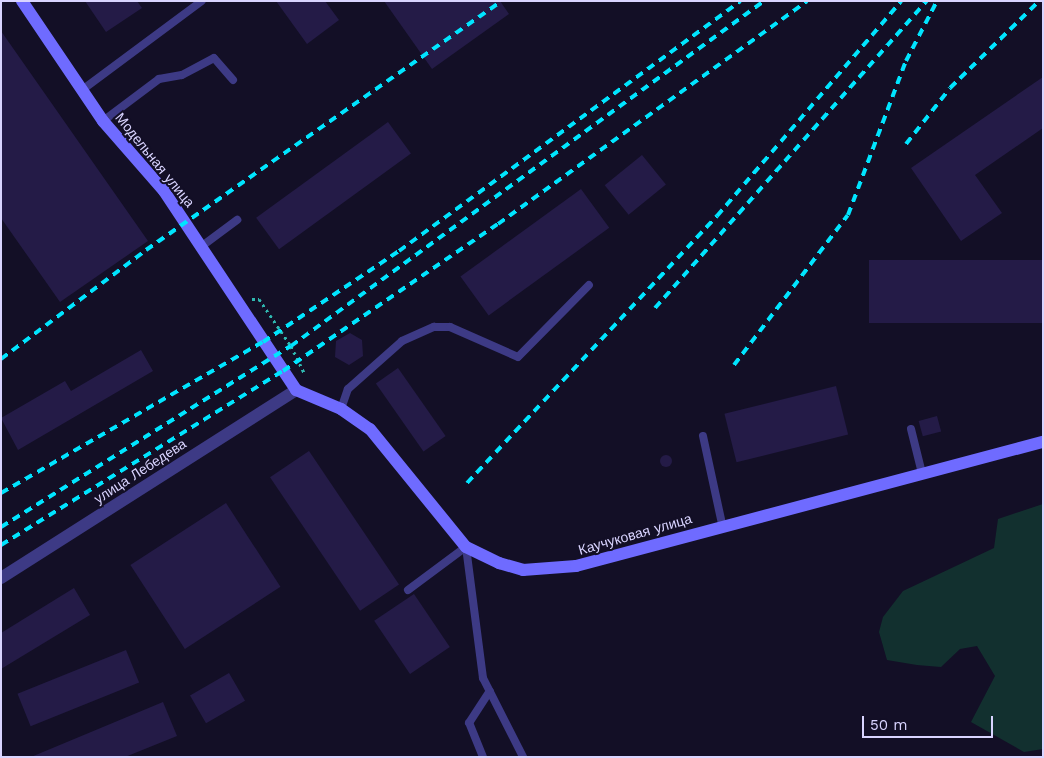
<!DOCTYPE html>
<html>
<head>
<meta charset="utf-8">
<style>
  body { margin:0 }
  #map { position:relative; width:1044px; height:758px; overflow:hidden; background:#130f26; font-family:"Work Sans",sans-serif }
  div>[style] { position:absolute }
  .green>* { inset:0; background:#12302f }
  .building>* { inset:0; background:#241b47; transform-origin:0 0 }
  .round { border-radius:50% }
  .path>* { height:3px; margin-top:-1.5px; transform-origin:0; background:repeating-linear-gradient(90deg,#2fb8b0 0 2.5px,transparent 0 6.5px) }
  .lane>* { height:8px; margin:-4px; padding:0 4px; transform-origin:4px; border-radius:4px; background:#3d3a85 }
  .street>* { height:12px; margin:-6px; padding:0 6px; transform-origin:6px; border-radius:6px; background:#3d3a85 }
  .secondary>* { height:12px; margin:-6px; padding:0 6px; transform-origin:6px; border-radius:6px; background:#6f6bff }
  .rail>* { height:4px; margin-top:-2px; transform-origin:0; background:repeating-linear-gradient(90deg,#00e5ff 0 8px,transparent 0 14px) }
  span { translate:-50% -50%; white-space:nowrap; text-align:center; line-height:1.15; -webkit-text-stroke:4px #130f26; paint-order:stroke }
  .street-label { font-size:14px; color:#d9d4ff }
  .frame { position:absolute; inset:0; border:2px solid #d9d4ff; pointer-events:none }
  .scale { position:absolute; left:862px; top:716px; width:131px; height:22px; box-sizing:border-box; border:2px solid #d9d4ff; border-top:0; padding-left:6px; font-size:15px; line-height:18px; white-space:nowrap; color:#d9d4ff; -webkit-text-stroke:4px #130f26; paint-order:stroke }
</style>
</head>
<body>
<div id="map">
  <div class="green">
    <i style="clip-path:polygon(1043px 504px,1043px 749px,1024px 752px,971px 722px,995px 676px,977px 646px,960px 649px,941px 667px,917px 665px,887px 660px,879px 632px,883px 617px,903px 591px,994px 548px,998px 519px)"></i>
  </div>
  <div class="building">
    <i style="clip-path:polygon(85px 1px,137px 1px,142px 8px,106px 32px)"></i>
    <i style="clip-path:polygon(276px 1px,325px 1px,339px 20px,307px 44px)"></i>
    <i style="clip-path:polygon(384px 1px,500px 1px,509px 14px,432px 69px)"></i>
    <i style="clip-path:polygon(1px 31px,148px 241px,60px 302px,1px 218px)"></i>
    <i style="clip-path:polygon(1043px 77px,1043px 128px,975px 175px,1002px 213px,961px 241px,911px 168px)"></i>
    <i style="left:388px;top:122px;width:39px;height:163px;rotate:54deg"></i>
    <i style="left:642px;top:155px;width:38px;height:48px;rotate:51deg"></i>
    <i style="left:581px;top:189px;width:48px;height:149px;rotate:54deg"></i>
    <i style="left:1043px;top:260px;width:63px;height:174px;rotate:90deg"></i>
    <i style="clip-path:polygon(350px 333px,362px 340px,363px 356px,349px 365px,335px 357px,336px 341px)"></i>
    <i style="clip-path:polygon(141px 350px,153px 371px,18px 450px,1px 418px,65px 381px,71px 391px)"></i>
    <i style="left:398px;top:368px;width:83px;height:27px;rotate:55deg"></i>
    <i style="left:836px;top:386px;width:50px;height:115px;rotate:76deg"></i>
    <i style="left:937px;top:416px;width:16px;height:19px;rotate:75deg"></i>
    <i style="left:309px;top:451px;width:161px;height:47px;rotate:56deg"></i>
    <i class="round" style="left:660px;top:455px;width:12px;height:12px"></i>
    <i style="left:226px;top:503px;width:100px;height:114px;rotate:57deg"></i>
    <i style="clip-path:polygon(74px 588px,90px 615px,1px 669px,1px 633px)"></i>
    <i style="left:414px;top:594px;width:64px;height:48px;rotate:56deg"></i>
    <i style="left:126px;top:650px;width:35px;height:117px;rotate:68deg"></i>
    <i style="left:229px;top:673px;width:32px;height:45px;rotate:60deg"></i>
    <i style="clip-path:polygon(163px 702px,177px 736px,125px 757px,31px 757px)"></i>
  </div>
  <div class="path">
    <i style="left:252px;top:299px;width:7px"></i>
    <i style="left:259px;top:299px;width:57px;rotate:55.8deg"></i>
    <i style="left:291px;top:346px;width:32px;rotate:64deg"></i>
  </div>
  <div class="lane">
    <i style="left:82px;top:90px;width:149px;rotate:-36.6deg"></i>
    <i style="left:103px;top:121px;width:70px;rotate:-36.9deg"></i>
    <i style="left:159px;top:79px;width:23px;rotate:-10deg"></i>
    <i style="left:182px;top:75px;width:36px;rotate:-28deg"></i>
    <i style="left:214px;top:58px;width:29px;rotate:49deg"></i>
    <i style="left:202px;top:246px;width:44px;rotate:-36.6deg"></i>
    <i style="left:341px;top:409px;width:21px;rotate:-71deg"></i>
    <i style="left:348px;top:389px;width:72px;rotate:-41.6deg"></i>
    <i style="left:402px;top:341px;width:35px;rotate:-24deg"></i>
    <i style="left:434px;top:327px;width:16px"></i>
    <i style="left:450px;top:327px;width:74px;rotate:23.8deg"></i>
    <i style="left:518px;top:357px;width:101px;rotate:-45.4deg"></i>
    <i style="left:911px;top:429px;width:45px;rotate:76deg"></i>
    <i style="left:703px;top:436px;width:90px;rotate:77.8deg"></i>
    <i style="left:466px;top:547px;width:132px;rotate:82.6deg"></i>
    <i style="left:483px;top:678px;width:89px;rotate:63.1deg"></i>
    <i style="left:408px;top:590px;width:72px;rotate:-36.6deg"></i>
    <i style="left:483px;top:757px;width:37px;rotate:-112deg"></i>
    <i style="left:469px;top:723px;width:38px;rotate:-57deg"></i>
  </div>
  <div class="street">
    <i style="left:1px;top:578px;width:350px;rotate:-32.5deg"></i>
  </div>
  <div class="secondary">
    <i style="left:22px;top:1px;width:145px;rotate:56deg"></i>
    <i style="left:103px;top:121px;width:93px;rotate:48.9deg"></i>
    <i style="left:164px;top:191px;width:239px;rotate:56.4deg"></i>
    <i style="left:296px;top:390px;width:49px;rotate:22.9deg"></i>
    <i style="left:341px;top:409px;width:35px;rotate:35deg"></i>
    <i style="left:370px;top:429px;width:152px;rotate:50.9deg"></i>
    <i style="left:466px;top:547px;width:37px;rotate:26deg"></i>
    <i style="left:499px;top:563px;width:25px;rotate:16deg"></i>
    <i style="left:523px;top:570px;width:53px;rotate:-4.3deg"></i>
    <i style="left:576px;top:566px;width:483px;rotate:-14.9deg"></i>
  </div>
  <div class="rail">
    <i style="left:906px;top:144px;width:71px;rotate:-51.8deg"></i>
    <i style="left:950px;top:88px;width:124px;rotate:-44.3deg"></i>
    <i style="left:655px;top:308px;width:410px;rotate:-48.5deg"></i>
    <i style="left:1px;top:359px;width:181px;rotate:-36.9deg"></i>
    <i style="left:146px;top:250px;width:434px;rotate:-35deg"></i>
    <i style="left:734px;top:365px;width:188px;rotate:-52.8deg"></i>
    <i style="left:848px;top:215px;width:165px;rotate:-69.4deg"></i>
    <i style="left:906px;top:61px;width:68px;rotate:-62.7deg"></i>
    <i style="left:467px;top:483px;width:366px;rotate:-46.9deg"></i>
    <i style="left:717px;top:216px;width:283px;rotate:-49.4deg"></i>
    <i style="left:1px;top:493px;width:302px;rotate:-30deg"></i>
    <i style="left:263px;top:342px;width:164px;rotate:-33.8deg"></i>
    <i style="left:399px;top:251px;width:423px;rotate:-36.2deg"></i>
    <i style="left:1px;top:527px;width:342px;rotate:-32deg"></i>
    <i style="left:291px;top:346px;width:585px;rotate:-36.11deg"></i>
    <i style="left:1px;top:545px;width:331px;rotate:-31.7deg"></i>
    <i style="left:283px;top:371px;width:260px;rotate:-34.4deg"></i>
    <i style="left:498px;top:224px;width:381px;rotate:-35.8deg"></i>
  </div>
  <div class="street-label">
    <span style="left:155px;top:160px;rotate:51deg">Модельная улица</span>
    <span style="left:140px;top:471px;rotate:-33deg">улица Лебедева</span>
    <span style="left:635px;top:534px;rotate:-16deg">Каучуковая улица</span>
  </div>
  <div class="frame"></div>
  <div class="scale">50 m</div>
</div>
</body>
</html>
